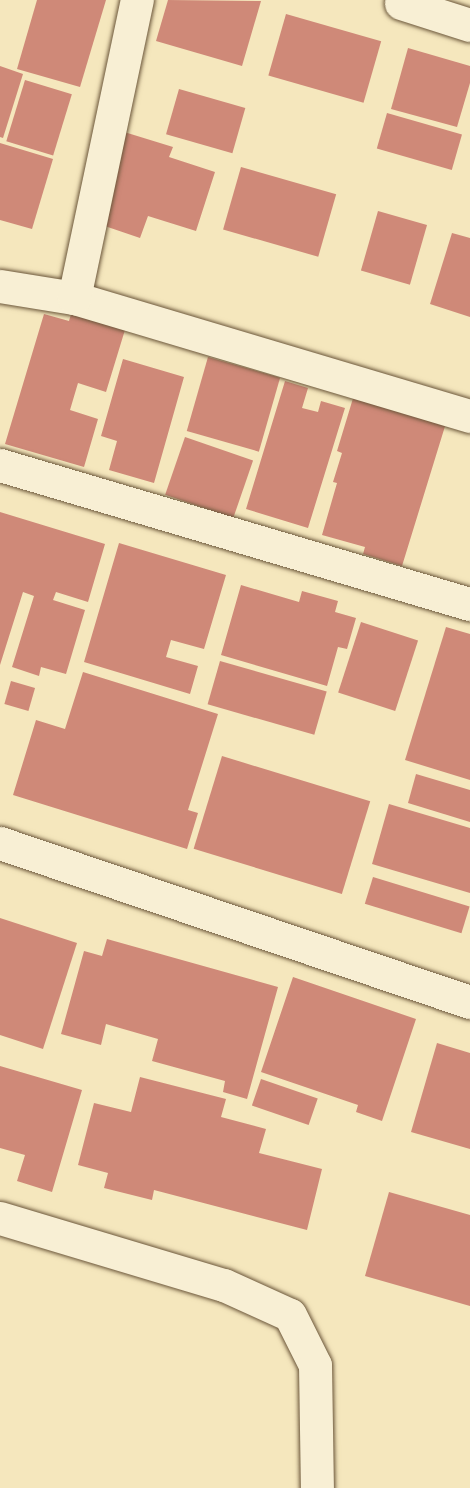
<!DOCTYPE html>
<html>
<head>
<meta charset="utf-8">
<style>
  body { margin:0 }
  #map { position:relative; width:470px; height:1488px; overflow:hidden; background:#f5e7bd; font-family:"IM FELL DW Pica",serif }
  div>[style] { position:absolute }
  .building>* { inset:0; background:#cf8978; transform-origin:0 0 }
  .roads { filter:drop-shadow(0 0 2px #6b563a) drop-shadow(0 0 2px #6b563a) }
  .minor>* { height:33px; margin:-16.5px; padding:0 16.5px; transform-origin:16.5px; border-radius:16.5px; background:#f8efd4 }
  span { translate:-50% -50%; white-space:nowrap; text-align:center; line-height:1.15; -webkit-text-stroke:6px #f8efd4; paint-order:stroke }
</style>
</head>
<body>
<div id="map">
  <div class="building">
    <i style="clip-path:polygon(37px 0,106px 0,80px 87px,17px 69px)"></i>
    <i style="clip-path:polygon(168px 0,261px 1px,242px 66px,156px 41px)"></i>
    <i style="left:286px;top:14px;width:99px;height:64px;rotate:16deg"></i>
    <i style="clip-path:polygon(408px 48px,470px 66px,470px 83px,457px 127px,391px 109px)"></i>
    <i style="clip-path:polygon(0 66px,23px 74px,3px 138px,0 137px)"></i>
    <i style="left:25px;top:80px;width:49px;height:64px;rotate:17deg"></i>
    <i style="left:179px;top:89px;width:69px;height:47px;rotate:16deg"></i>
    <i style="left:387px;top:113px;width:78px;height:37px;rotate:16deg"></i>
    <i style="clip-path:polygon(121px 131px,173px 147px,169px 157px,215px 172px,196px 231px,148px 216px,140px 238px,93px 222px)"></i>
    <i style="clip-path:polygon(0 143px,53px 159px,32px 229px,0 220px)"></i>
    <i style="left:241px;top:167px;width:99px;height:65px;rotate:16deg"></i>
    <i style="left:378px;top:211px;width:51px;height:62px;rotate:16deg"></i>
    <i style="clip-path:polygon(452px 233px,470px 238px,470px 317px,430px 304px)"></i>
    <i style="clip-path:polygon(74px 304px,128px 320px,106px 392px,78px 383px,70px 410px,98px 419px,84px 467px,5px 444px,44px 314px,69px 321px)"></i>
    <i style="left:208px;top:357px;width:75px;height:77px;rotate:16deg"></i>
    <i style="clip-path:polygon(123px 359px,184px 377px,154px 483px,109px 470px,117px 441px,101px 436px)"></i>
    <i style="clip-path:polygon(285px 381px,308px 388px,302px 408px,318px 412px,321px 401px,345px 408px,308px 528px,246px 509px)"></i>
    <i style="clip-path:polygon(354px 395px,446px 423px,402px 566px,363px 554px,365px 547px,322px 535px,337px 483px,333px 482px,342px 453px,337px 451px)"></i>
    <i style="left:185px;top:437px;width:72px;height:61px;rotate:19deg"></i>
    <i style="clip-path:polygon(0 512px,105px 544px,88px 602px,56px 592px,53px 600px,85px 610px,66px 674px,41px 667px,39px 676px,12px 667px,34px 596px,23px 592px,0 665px)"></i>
    <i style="clip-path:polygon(119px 543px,226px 575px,204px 649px,171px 640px,166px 657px,198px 666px,190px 694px,84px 662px)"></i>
    <i style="clip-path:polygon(241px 585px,299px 602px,302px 591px,338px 601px,335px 612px,356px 618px,347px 649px,338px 647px,327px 686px,221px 655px)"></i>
    <i style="left:361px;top:622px;width:60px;height:74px;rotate:18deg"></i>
    <i style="clip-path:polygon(446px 627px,470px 634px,470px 780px,405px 760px)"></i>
    <i style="left:220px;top:661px;width:111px;height:45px;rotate:16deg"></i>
    <i style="clip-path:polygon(83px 672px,218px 714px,188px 810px,198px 813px,187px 849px,13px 795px,36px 720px,65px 729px)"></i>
    <i style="left:11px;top:681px;width:25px;height:24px;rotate:16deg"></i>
    <i style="left:222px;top:756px;width:155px;height:97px;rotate:17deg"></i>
    <i style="clip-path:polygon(416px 774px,470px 790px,470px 822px,408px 803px)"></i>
    <i style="clip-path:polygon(389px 804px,470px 828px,470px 893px,372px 864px)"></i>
    <i style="left:373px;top:877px;width:101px;height:28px;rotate:17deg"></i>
    <i style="clip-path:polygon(0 918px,77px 943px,43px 1049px,0 1035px)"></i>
    <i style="clip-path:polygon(107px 939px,278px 987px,247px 1099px,223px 1092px,225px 1081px,152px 1061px,158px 1039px,106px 1024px,101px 1045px,61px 1034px,84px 951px,102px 956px)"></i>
    <i style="clip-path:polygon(293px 977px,416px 1019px,382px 1121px,356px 1112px,358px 1105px,261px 1072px)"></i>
    <i style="clip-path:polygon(437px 1043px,470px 1053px,470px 1149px,411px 1132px)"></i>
    <i style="clip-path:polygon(0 1066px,82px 1090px,52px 1192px,17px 1181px,25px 1155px,0 1148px)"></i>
    <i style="clip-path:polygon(140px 1077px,226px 1099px,221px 1117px,266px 1129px,259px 1153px,322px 1169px,307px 1230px,154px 1190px,152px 1200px,104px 1188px,108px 1173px,78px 1165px,94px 1103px,131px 1112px)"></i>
    <i style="left:261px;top:1079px;width:60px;height:28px;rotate:19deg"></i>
    <i style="clip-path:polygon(389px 1192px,470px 1215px,470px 1306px,365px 1276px)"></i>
  </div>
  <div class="roads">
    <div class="minor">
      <i style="left:401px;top:3px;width:72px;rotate:17.7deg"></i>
      <i style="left:0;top:286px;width:75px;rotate:9.2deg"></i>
      <i style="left:74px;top:298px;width:413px;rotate:16.6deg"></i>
      <i style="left:74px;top:298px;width:305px;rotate:-78.1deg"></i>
      <i style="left:0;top:465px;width:490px;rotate:16.5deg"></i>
      <i style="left:0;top:843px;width:496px;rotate:18.7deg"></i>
      <i style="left:0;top:1218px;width:234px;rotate:16.7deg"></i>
      <i style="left:224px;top:1285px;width:72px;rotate:24.4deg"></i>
      <i style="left:290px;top:1315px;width:56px;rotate:63.4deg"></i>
      <i style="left:315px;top:1365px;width:123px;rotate:89.1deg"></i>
    </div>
  </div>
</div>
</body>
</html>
